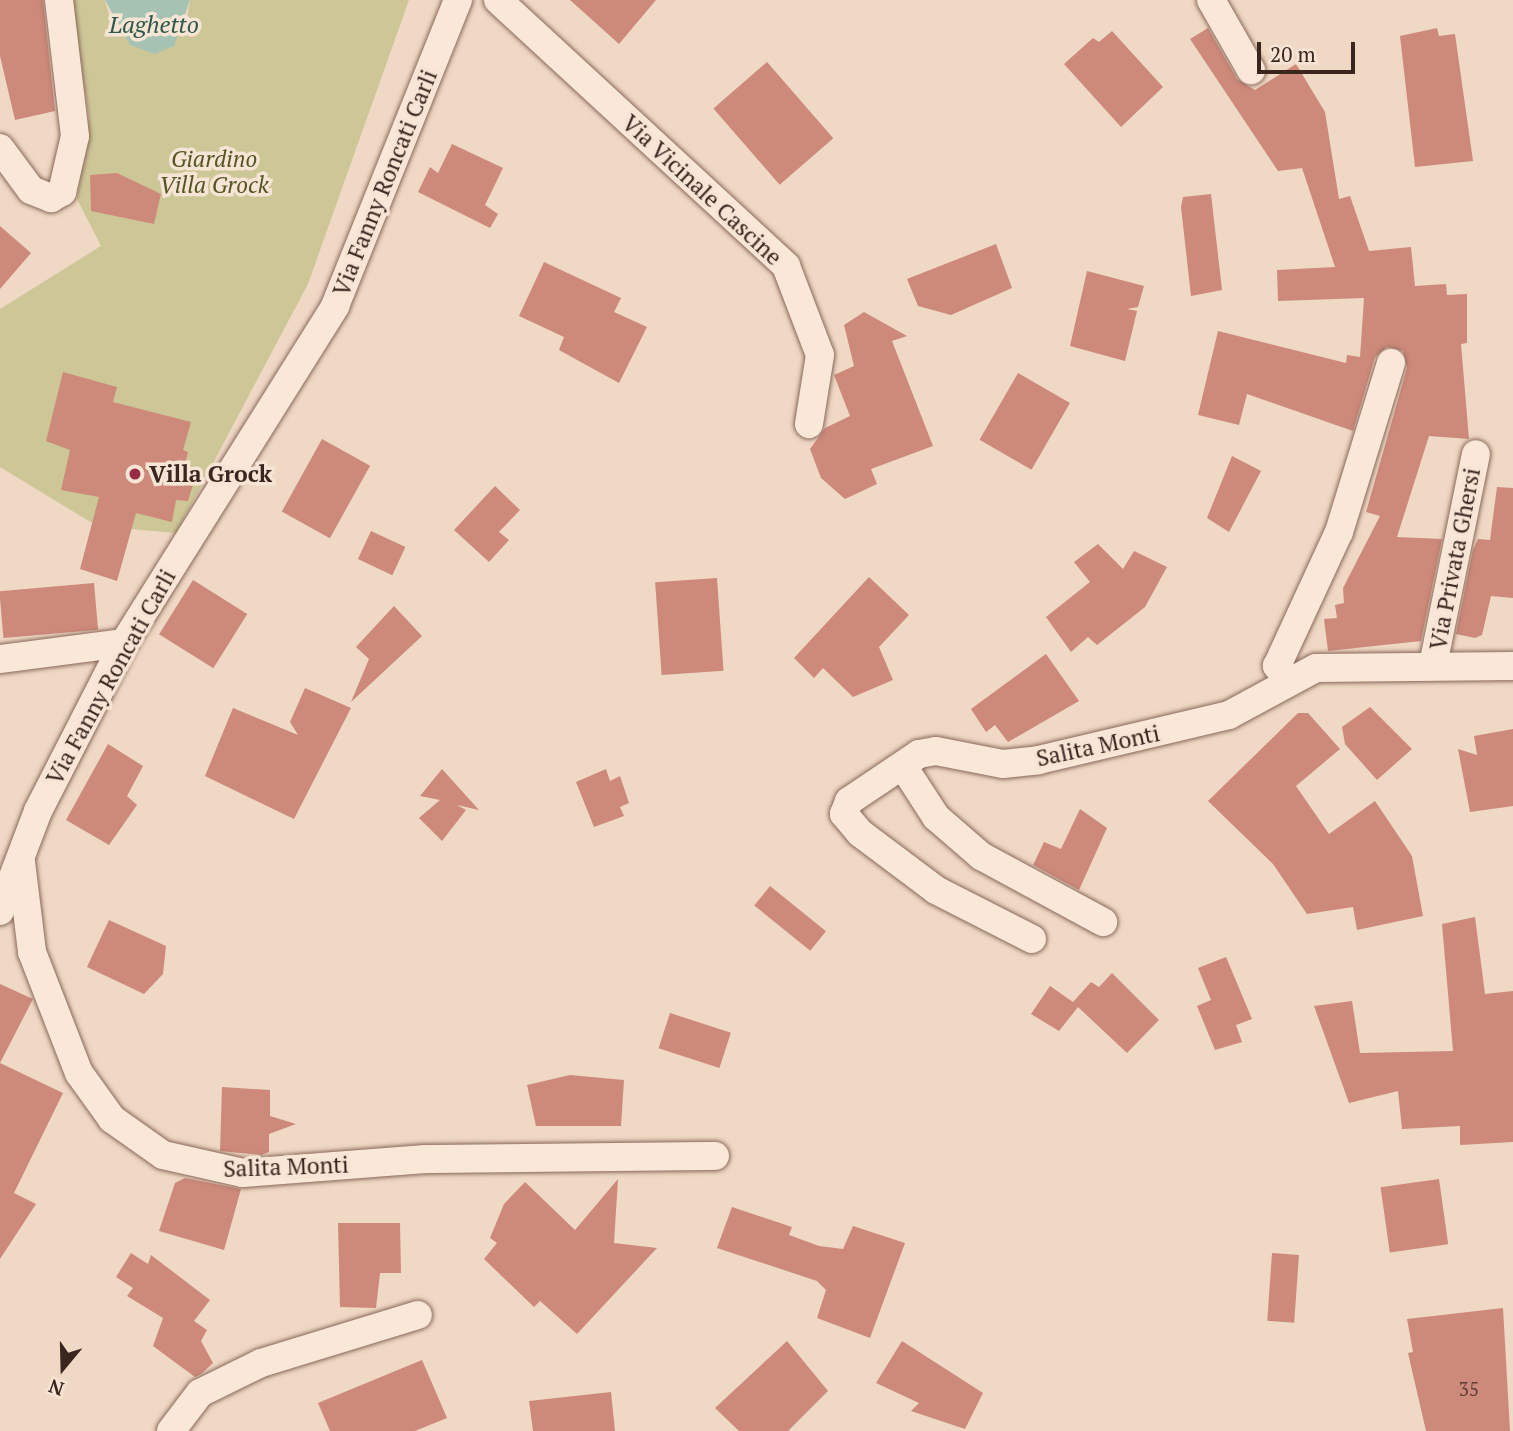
<!DOCTYPE html>
<html>
<head>
<meta charset="utf-8">
<style>
  body { margin:0 }
  #map { position:relative; width:1513px; height:1431px; overflow:hidden; background:#efd8c4; font-family:"PT Serif",serif }
  div>[style] { position:absolute }
  .green>* { inset:0; background:#cdc798 }
  .water>* { inset:0; background:#a6c2b3 }
  .building>* { inset:0; background:#cd897a; transform-origin:0 0 }
  .roads { filter:drop-shadow(0 0 2px #8a685a) drop-shadow(0 0 2px #8a685a) }
  .street>* { height:28px; margin:-14px; padding:0 14px; transform-origin:14px; border-radius:14px; background:#f9e7d8 }
  .dots>* { width:19px; height:19px; translate:-50% -50%; box-sizing:border-box; border:4px solid #f6e4d4; border-radius:50% }
  span { translate:-50% -50%; white-space:nowrap; text-align:center; line-height:1.15; -webkit-text-stroke:7px #f6e4d4; paint-order:stroke }
  .number-label { font-size:19px; color:#5f3e36 }
  .number-label span { -webkit-text-stroke-width:0 }
  .park-label { font-size:23px; color:#555625; font-style:italic }
  .street-label { font-size:23px; color:#3a251f }
  .poi-label { font-size:23px; color:#3a251f; font-weight:700 }
  .left { translate:0 -50%; text-align:left }
  .water-label { font-size:24px; color:#2e594c; font-style:italic }
  .north { position:absolute; left:28px; top:1333px; width:70px; height:70px; -webkit-text-stroke:5px #f6e4d4; paint-order:stroke; rotate:199deg; font-size:19px; font-weight:700; line-height:28px; text-align:center; color:#3a251f }
  .north::after { content:''; display:block; margin:auto; width:24px; height:32px; background:#3a251f; clip-path:polygon(50% 0,100% 100%,50% 72%,0 100%) }
  .scale { position:absolute; left:1257px; top:42px; width:98px; height:32px; box-sizing:border-box; border:4px solid #3a251f; border-top:0; padding-left:9px; font-size:21px; line-height:24px; white-space:nowrap; color:#3a251f; -webkit-text-stroke:5px #f6e4d4; paint-order:stroke }
</style>
</head>
<body>
<div id="map">
  <div class="green">
    <i style="clip-path:polygon(70px 0,105px 0,110px 18px,187px 18px,190px 0,409px 0,308px 284px,176px 533px,97px 526px,0 467px,0 309px,101px 246px,77px 199px,89px 116px)"></i>
  </div>
  <div class="water">
    <i style="clip-path:polygon(105px 0,190px 0,174px 46px,155px 54px,130px 45px)"></i>
  </div>
  <div class="building">
    <i style="clip-path:polygon(0 0,43px 0,55px 111px,15px 120px,0 56px)"></i>
    <i style="clip-path:polygon(570px 0,656px 0,619px 44px)"></i>
    <i style="clip-path:polygon(1208px 28px,1237px 79px,1255px 90px,1296px 64px,1325px 112px,1339px 199px,1350px 196px,1369px 251px,1411px 247px,1415px 286px,1446px 284px,1447px 295px,1467px 294px,1467px 343px,1461px 344px,1469px 439px,1429px 436px,1397px 537px,1442px 539px,1421px 641px,1328px 651px,1324px 619px,1337px 618px,1335px 605px,1344px 603px,1343px 588px,1380px 516px,1366px 512px,1407px 368px,1403px 351px,1387px 347px,1375px 357px,1353px 431px,1247px 394px,1239px 425px,1198px 415px,1218px 331px,1346px 363px,1347px 355px,1360px 357px,1364px 298px,1278px 301px,1277px 270px,1335px 267px,1302px 168px,1278px 171px,1190px 39px)"></i>
    <i style="clip-path:polygon(1437px 28px,1439px 36px,1455px 34px,1473px 161px,1415px 167px,1400px 36px)"></i>
    <i style="clip-path:polygon(1112px 31px,1163px 87px,1121px 127px,1064px 64px,1093px 38px,1099px 42px)"></i>
    <i style="left:767px;top:62px;width:101px;height:71px;rotate:49deg"></i>
    <i style="clip-path:polygon(452px 144px,503px 168px,485px 205px,498px 214px,490px 228px,418px 192px,430px 167px,438px 173px)"></i>
    <i style="clip-path:polygon(117px 173px,161px 194px,154px 224px,91px 211px,90px 175px)"></i>
    <i style="clip-path:polygon(1211px 194px,1222px 290px,1191px 296px,1181px 207px,1183px 197px)"></i>
    <i style="clip-path:polygon(0 226px,31px 253px,0 289px)"></i>
    <i style="clip-path:polygon(996px 244px,1012px 288px,951px 315px,918px 306px,907px 279px)"></i>
    <i style="clip-path:polygon(544px 262px,621px 298px,614px 312px,647px 327px,619px 383px,559px 350px,564px 337px,519px 316px)"></i>
    <i style="clip-path:polygon(1087px 271px,1144px 286px,1138px 307px,1127px 309px,1137px 311px,1125px 361px,1070px 346px)"></i>
    <i style="clip-path:polygon(864px 312px,907px 336px,892px 341px,933px 446px,871px 469px,877px 484px,845px 499px,821px 478px,810px 449px,825px 428px,850px 416px,834px 375px,854px 366px,844px 325px)"></i>
    <i style="clip-path:polygon(63px 372px,117px 387px,113px 402px,191px 422px,183px 450px,188px 452px,183px 473px,195px 478px,188px 501px,176px 500px,172px 522px,136px 513px,117px 581px,80px 569px,99px 497px,61px 490px,70px 450px,46px 441px)"></i>
    <i style="left:1018px;top:373px;width:60px;height:77px;rotate:30deg"></i>
    <i style="left:322px;top:439px;width:55px;height:83px;rotate:29deg"></i>
    <i style="clip-path:polygon(1232px 456px,1261px 471px,1229px 532px,1207px 518px)"></i>
    <i style="clip-path:polygon(495px 486px,520px 510px,499px 532px,509px 540px,489px 562px,454px 530px)"></i>
    <i style="clip-path:polygon(1497px 487px,1513px 488px,1513px 598px,1491px 596px,1482px 635px,1475px 638px,1456px 634px,1473px 550px,1478px 539px,1490px 540px)"></i>
    <i style="left:371px;top:531px;width:38px;height:31px;rotate:25deg"></i>
    <i style="clip-path:polygon(1098px 544px,1123px 569px,1134px 551px,1167px 567px,1145px 607px,1097px 645px,1088px 637px,1071px 652px,1046px 617px,1090px 582px,1074px 562px)"></i>
    <i style="clip-path:polygon(869px 577px,909px 615px,879px 647px,893px 680px,853px 697px,823px 668px,814px 678px,794px 658px)"></i>
    <i style="left:717px;top:578px;width:93px;height:62px;rotate:86deg"></i>
    <i style="left:193px;top:580px;width:64px;height:64px;rotate:32deg"></i>
    <i style="left:94px;top:583px;width:47px;height:95px;rotate:85deg"></i>
    <i style="clip-path:polygon(394px 606px,422px 636px,351px 702px,369px 659px,356px 647px)"></i>
    <i style="clip-path:polygon(1046px 654px,1079px 701px,1008px 742px,995px 725px,986px 732px,971px 709px)"></i>
    <i style="clip-path:polygon(305px 688px,351px 708px,294px 819px,205px 776px,233px 708px,298px 735px,290px 722px)"></i>
    <i style="clip-path:polygon(1370px 707px,1412px 749px,1377px 780px,1345px 744px,1342px 727px)"></i>
    <i style="clip-path:polygon(1298px 713px,1308px 713px,1340px 749px,1296px 786px,1329px 834px,1375px 801px,1412px 856px,1423px 916px,1357px 930px,1353px 907px,1307px 914px,1273px 864px,1208px 801px)"></i>
    <i style="clip-path:polygon(1513px 729px,1513px 806px,1470px 812px,1458px 749px,1477px 755px,1474px 736px)"></i>
    <i style="clip-path:polygon(108px 744px,143px 766px,127px 796px,137px 805px,109px 845px,66px 820px)"></i>
    <i style="clip-path:polygon(442px 769px,479px 810px,457px 805px,466px 810px,442px 841px,419px 818px,440px 800px,420px 796px)"></i>
    <i style="clip-path:polygon(606px 769px,610px 781px,620px 776px,629px 803px,620px 807px,624px 816px,594px 827px,576px 782px)"></i>
    <i style="clip-path:polygon(1080px 809px,1107px 828px,1079px 890px,1033px 865px,1044px 842px,1061px 849px)"></i>
    <i style="left:770px;top:886px;width:72px;height:25px;rotate:39deg"></i>
    <i style="clip-path:polygon(1475px 917px,1485px 994px,1513px 991px,1513px 1142px,1460px 1145px,1460px 1126px,1402px 1129px,1398px 1091px,1349px 1103px,1314px 1006px,1352px 1001px,1360px 1053px,1453px 1051px,1442px 924px)"></i>
    <i style="clip-path:polygon(109px 920px,166px 946px,163px 974px,144px 994px,87px 967px)"></i>
    <i style="clip-path:polygon(1226px 957px,1252px 1019px,1236px 1025px,1242px 1042px,1215px 1050px,1197px 1006px,1211px 1000px,1198px 968px)"></i>
    <i style="clip-path:polygon(1112px 973px,1159px 1020px,1127px 1053px,1078px 1007px,1059px 1031px,1031px 1014px,1050px 986px,1073px 1002px,1091px 982px,1099px 987px)"></i>
    <i style="clip-path:polygon(0 984px,33px 999px,0 1063px,63px 1093px,14px 1193px,36px 1204px,0 1259px)"></i>
    <i style="left:670px;top:1013px;width:64px;height:37px;rotate:18deg"></i>
    <i style="clip-path:polygon(570px 1075px,624px 1080px,621px 1126px,536px 1126px,527px 1085px)"></i>
    <i style="clip-path:polygon(222px 1087px,270px 1090px,270px 1116px,296px 1124px,269px 1134px,269px 1152px,261px 1155px,220px 1151px)"></i>
    <i style="clip-path:polygon(185px 1178px,241px 1189px,224px 1250px,159px 1231px,175px 1183px)"></i>
    <i style="clip-path:polygon(618px 1179px,614px 1243px,657px 1248px,577px 1334px,540px 1301px,534px 1307px,484px 1259px,497px 1243px,490px 1238px,504px 1204px,525px 1182px,575px 1230px)"></i>
    <i style="left:1439px;top:1179px;width:66px;height:59px;rotate:82deg"></i>
    <i style="clip-path:polygon(732px 1207px,792px 1227px,789px 1235px,819px 1246px,843px 1249px,853px 1226px,905px 1243px,870px 1338px,817px 1318px,826px 1290px,817px 1281px,717px 1248px)"></i>
    <i style="clip-path:polygon(338px 1223px,400px 1223px,401px 1273px,380px 1273px,376px 1308px,340px 1307px)"></i>
    <i style="clip-path:polygon(131px 1253px,148px 1264px,151px 1255px,210px 1300px,194px 1321px,207px 1330px,201px 1341px,213px 1363px,201px 1374px,195px 1377px,153px 1346px,163px 1318px,127px 1296px,133px 1288px,116px 1277px)"></i>
    <i style="left:1272px;top:1253px;width:27px;height:68px;rotate:4deg"></i>
    <i style="clip-path:polygon(1503px 1308px,1510px 1431px,1426px 1431px,1408px 1353px,1413px 1352px,1407px 1319px)"></i>
    <i style="clip-path:polygon(787px 1341px,828px 1391px,788px 1431px,739px 1431px,715px 1408px)"></i>
    <i style="clip-path:polygon(902px 1341px,983px 1393px,965px 1429px,911px 1411px,919px 1403px,876px 1383px)"></i>
    <i style="clip-path:polygon(422px 1360px,447px 1418px,415px 1431px,330px 1431px,318px 1403px)"></i>
    <i style="clip-path:polygon(611px 1392px,615px 1431px,533px 1431px,529px 1401px)"></i>
  </div>
  <div class="roads">
    <div class="street">
      <i style="left:498px;top:0;width:392px;rotate:42.7deg"></i>
      <i style="left:786px;top:266px;width:95px;rotate:69.1deg"></i>
      <i style="left:820px;top:355px;width:70px;rotate:99.1deg"></i>
      <i style="left:1211px;top:0;width:81px;rotate:60.3deg"></i>
      <i style="left:0;top:148px;width:52px;rotate:53.6deg"></i>
      <i style="left:31px;top:190px;width:22px;rotate:22deg"></i>
      <i style="left:51px;top:198px;width:13px;rotate:-29deg"></i>
      <i style="left:62px;top:192px;width:57px;rotate:-76.9deg"></i>
      <i style="left:75px;top:136px;width:137px;rotate:-96.7deg"></i>
      <i style="left:0;top:659px;width:125px;rotate:-7.4deg"></i>
      <i style="left:1433px;top:665px;width:215px;rotate:-78.5deg"></i>
      <i style="left:1288px;top:681px;width:19px;rotate:-126deg"></i>
      <i style="left:1277px;top:666px;width:148px;rotate:-65.2deg"></i>
      <i style="left:1339px;top:532px;width:177px;rotate:-72.9deg"></i>
      <i style="left:903px;top:766px;width:61px;rotate:57.1deg"></i>
      <i style="left:936px;top:817px;width:60px;rotate:40.9deg"></i>
      <i style="left:981px;top:856px;width:139px;rotate:28.4deg"></i>
      <i style="left:21px;top:862px;width:91px;rotate:83deg"></i>
      <i style="left:32px;top:952px;width:130px;rotate:68.8deg"></i>
      <i style="left:79px;top:1073px;width:57px;rotate:54.3deg"></i>
      <i style="left:112px;top:1119px;width:62px;rotate:35.2deg"></i>
      <i style="left:163px;top:1155px;width:82px;rotate:12.7deg"></i>
      <i style="left:243px;top:1173px;width:183px;rotate:-4.4deg"></i>
      <i style="left:425px;top:1159px;width:290px;rotate:-0.6deg"></i>
      <i style="left:0;top:911px;width:107px;rotate:-69.2deg"></i>
      <i style="left:38px;top:811px;width:189px;rotate:-62.9deg"></i>
      <i style="left:124px;top:643px;width:398px;rotate:-57.9deg"></i>
      <i style="left:335px;top:306px;width:330px;rotate:-68.1deg"></i>
      <i style="left:1032px;top:939px;width:108px;rotate:-153deg"></i>
      <i style="left:936px;top:890px;width:95px;rotate:-143.1deg"></i>
      <i style="left:860px;top:833px;width:25px;rotate:-130deg"></i>
      <i style="left:844px;top:814px;width:14px;rotate:-69deg"></i>
      <i style="left:849px;top:801px;width:84px;rotate:-33.9deg"></i>
      <i style="left:919px;top:754px;width:17px;rotate:-10deg"></i>
      <i style="left:936px;top:751px;width:68px;rotate:11deg"></i>
      <i style="left:1003px;top:764px;width:36px;rotate:-6deg"></i>
      <i style="left:1039px;top:760px;width:195px;rotate:-13.3deg"></i>
      <i style="left:1229px;top:715px;width:99px;rotate:-28.4deg"></i>
      <i style="left:1316px;top:668px;width:197px;rotate:-0.6deg"></i>
      <i style="left:171px;top:1431px;width:48px;rotate:-52.7deg"></i>
      <i style="left:200px;top:1393px;width:68px;rotate:-26.2deg"></i>
      <i style="left:261px;top:1363px;width:164px;rotate:-17deg"></i>
    </div>
  </div>
  <div class="dots">
    <i style="left:135px;top:474px;background:#992a45"></i>
  </div>
  <div class="number-label">
    <span style="left:1469px;top:1389px">35</span>
  </div>
  <div class="park-label">
    <span style="left:214px;top:172px">Giardino<br>Villa Grock</span>
  </div>
  <div class="street-label">
    <span style="left:385px;top:183px;rotate:-68deg">Via Fanny Roncati Carli</span>
    <span style="left:702px;top:190px;rotate:43deg">Via Vicinale Cascine</span>
    <span style="left:1455px;top:559px;rotate:-79deg">Via Privata Ghersi</span>
    <span style="left:111px;top:677px;rotate:-61deg">Via Fanny Roncati Carli</span>
    <span style="left:1098px;top:746px;rotate:-12deg">Salita Monti</span>
    <span style="left:286px;top:1167px;rotate:-2deg">Salita Monti</span>
  </div>
  <div class="poi-label">
    <span class="left" style="left:149px;top:474px">Villa Grock</span>
  </div>
  <div class="water-label">
    <span style="left:154px;top:25px">Laghetto</span>
  </div>
  <div class="north">N</div>
  <div class="scale">20 m</div>
</div>
</body>
</html>
